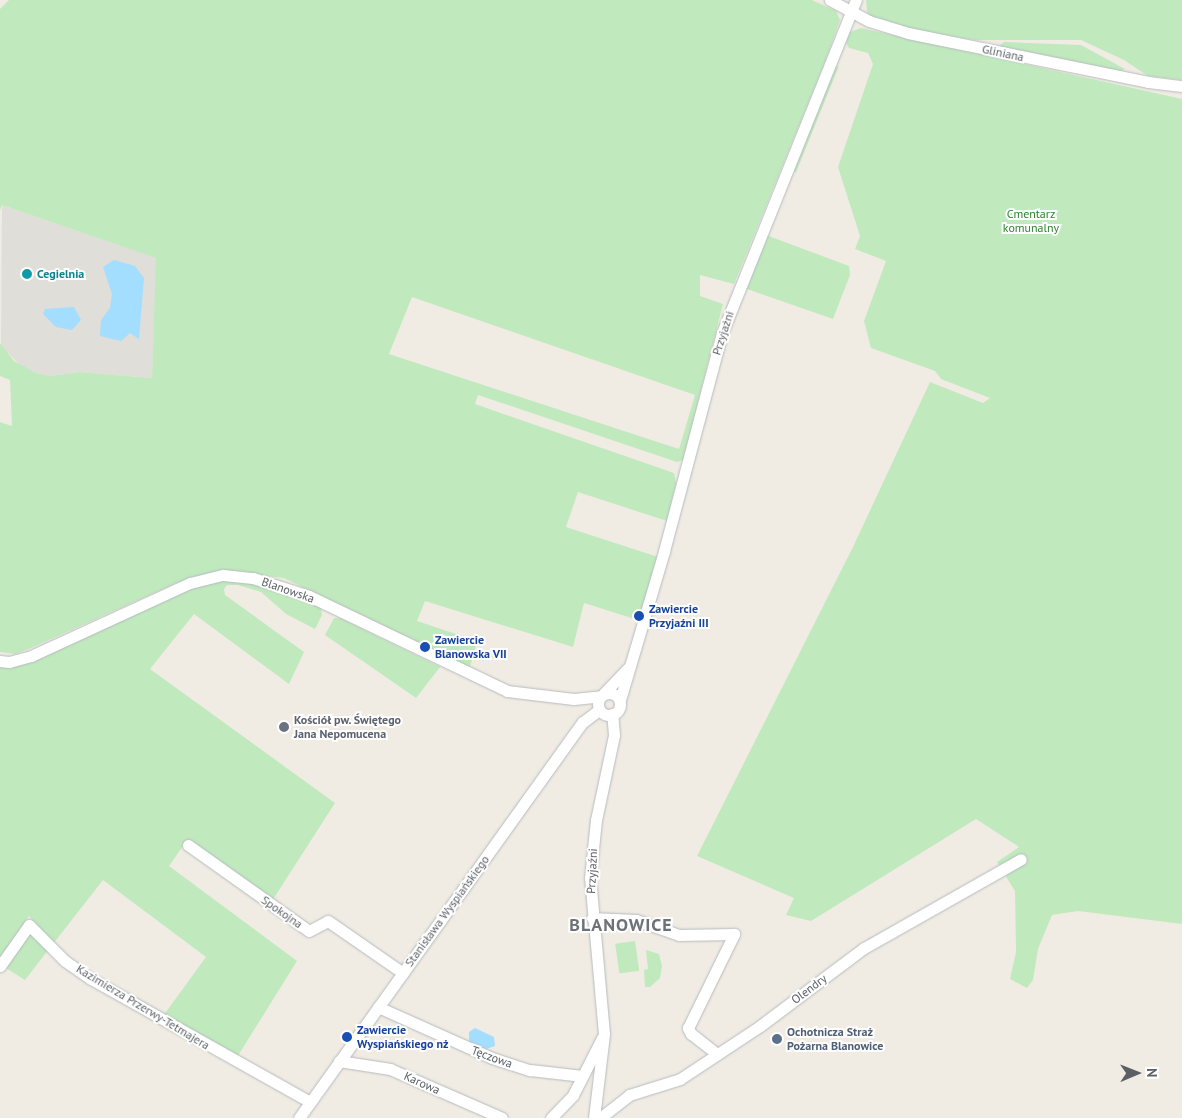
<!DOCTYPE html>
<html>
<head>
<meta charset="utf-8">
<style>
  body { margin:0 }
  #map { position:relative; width:1182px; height:1118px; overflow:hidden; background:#f0ece3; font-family:"PT Sans",sans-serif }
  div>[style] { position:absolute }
  .industrial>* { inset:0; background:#e0ded8 }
  .green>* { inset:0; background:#c0eabd; transform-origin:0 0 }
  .water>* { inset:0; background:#a3ddff }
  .roads { filter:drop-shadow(0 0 1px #b6babf) drop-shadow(0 0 1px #b6babf) }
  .minor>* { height:11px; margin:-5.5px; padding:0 5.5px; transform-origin:5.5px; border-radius:5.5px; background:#fff }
  .minor>.ring { margin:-5.5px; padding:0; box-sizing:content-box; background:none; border:11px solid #fff; border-radius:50% }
  .dots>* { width:14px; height:14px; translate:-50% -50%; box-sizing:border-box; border:2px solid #fff; border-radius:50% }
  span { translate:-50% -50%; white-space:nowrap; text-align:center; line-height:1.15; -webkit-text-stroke:4px #fff; paint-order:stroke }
  .street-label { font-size:12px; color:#5b6065 }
  .park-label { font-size:12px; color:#2d842b }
  .culture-label { font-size:12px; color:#0d838f; font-weight:700 }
  .left { translate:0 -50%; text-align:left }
  .transit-label { font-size:12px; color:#164399; font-weight:700 }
  .worship-label { font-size:12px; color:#5b616d; font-weight:700 }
  .service-label { font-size:12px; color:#4e5e75; font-weight:700 }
  .district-label { font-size:18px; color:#6c7278; font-weight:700; letter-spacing:1px }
  .north { position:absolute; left:1112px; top:1048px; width:50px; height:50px; -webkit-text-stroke:4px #fff; paint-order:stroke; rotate:89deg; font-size:14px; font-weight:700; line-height:20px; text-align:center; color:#5b6065 }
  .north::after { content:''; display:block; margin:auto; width:18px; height:22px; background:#5b6065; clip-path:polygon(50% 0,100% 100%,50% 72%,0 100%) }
</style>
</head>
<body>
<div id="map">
  <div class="industrial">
    <i style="clip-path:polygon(2px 205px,157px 258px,152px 378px,79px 372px,50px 376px,36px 373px,22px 367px,1px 346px)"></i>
  </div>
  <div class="green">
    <i style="clip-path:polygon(evenodd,9px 0,812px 0,836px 11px,840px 20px,825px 62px,734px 284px,700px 275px,700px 296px,723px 304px,683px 460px,677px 462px,478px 395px,475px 404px,674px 473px,676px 483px,667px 521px,578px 492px,566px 527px,658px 557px,638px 620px,584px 603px,573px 647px,425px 601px,417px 621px,477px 641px,469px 671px,284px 578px,218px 571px,176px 583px,31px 648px,15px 654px,0 652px,0 422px,12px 426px,10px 380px,0 376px,0 343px,14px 361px,36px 373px,50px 376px,79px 372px,152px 378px,156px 258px,2px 205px,0 210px,0 9px,9px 0,412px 297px,695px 395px,679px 449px,389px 354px,412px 297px)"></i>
    <i style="clip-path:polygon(866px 0,1182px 0,1182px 80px,1148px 76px,1124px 60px,1081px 40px,975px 40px,908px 30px,872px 17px,867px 12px)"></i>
    <i style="clip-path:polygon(861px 28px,1182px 99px,1182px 924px,1078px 911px,1052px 915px,1038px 949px,1033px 980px,1027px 988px,1010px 979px,1016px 952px,1015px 891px,997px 862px,1019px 847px,976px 819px,811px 921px,786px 915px,794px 898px,697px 856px,853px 547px,930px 382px,983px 403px,990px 398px,941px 379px,935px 371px,871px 348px,864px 321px,886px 261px,855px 249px,860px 236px,838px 167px,873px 64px,868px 53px,849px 48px,846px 42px,850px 32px)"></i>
    <i style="clip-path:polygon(1004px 42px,1081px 45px,1125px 69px,1121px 71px,999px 46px)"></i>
    <i style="left:834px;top:65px;width:5px;height:114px;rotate:22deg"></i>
    <i style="clip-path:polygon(766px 235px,849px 266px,850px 275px,833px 319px,747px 289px)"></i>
    <i style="clip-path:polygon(224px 579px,274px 588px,321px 607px,322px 615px,315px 629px,286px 614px,261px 592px,238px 585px,227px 585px,224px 589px,225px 595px,304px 652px,289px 684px,194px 614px,150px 669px,335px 803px,272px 901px,183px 846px,169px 866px,297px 961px,236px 1059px,163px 1016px,206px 957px,103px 880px,53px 944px,29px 916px,0 958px,0 665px,186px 589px)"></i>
    <i style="clip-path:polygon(334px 618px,340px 618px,440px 667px,416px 698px,325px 635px)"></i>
    <i style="clip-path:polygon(30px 932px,49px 949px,25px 980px,6px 968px)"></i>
    <i style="left:635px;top:941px;width:30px;height:20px;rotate:82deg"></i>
    <i style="clip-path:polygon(646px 950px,659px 954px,662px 966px,660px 978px,650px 987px,645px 987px,644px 970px,648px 969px)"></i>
  </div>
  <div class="water">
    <i style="clip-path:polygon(114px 260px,135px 266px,144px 278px,139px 339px,130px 333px,121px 341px,100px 336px,101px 320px,110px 308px,112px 294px,103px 267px)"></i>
    <i style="clip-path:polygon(74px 307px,81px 320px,72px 330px,56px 327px,43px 314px,45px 309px)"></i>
    <i style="clip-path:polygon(475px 1028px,494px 1037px,495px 1046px,486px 1049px,469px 1041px,469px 1032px)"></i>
  </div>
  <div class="roads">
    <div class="minor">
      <i style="left:830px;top:0;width:44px;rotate:28.3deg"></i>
      <i style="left:869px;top:21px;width:41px;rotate:17.1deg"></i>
      <i style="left:908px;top:33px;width:245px;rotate:11.5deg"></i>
      <i style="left:1148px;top:82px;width:34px;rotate:7deg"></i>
      <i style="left:0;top:661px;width:9px;rotate:6deg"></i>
      <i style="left:9px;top:662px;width:23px;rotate:-15deg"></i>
      <i style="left:31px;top:656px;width:175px;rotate:-24.7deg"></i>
      <i style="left:190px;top:583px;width:34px;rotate:-14deg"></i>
      <i style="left:223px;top:575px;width:30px;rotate:6deg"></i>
      <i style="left:253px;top:578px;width:59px;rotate:17.8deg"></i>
      <i style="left:309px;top:596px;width:220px;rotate:25.6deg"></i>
      <i style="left:507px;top:691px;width:67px;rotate:6.8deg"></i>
      <i style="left:574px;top:699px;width:27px;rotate:-6deg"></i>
      <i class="ring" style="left:598px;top:693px;width:11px;height:11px"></i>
      <i style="left:604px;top:693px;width:36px;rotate:-46deg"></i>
      <i style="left:620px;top:700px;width:155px;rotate:-73.5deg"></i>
      <i style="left:664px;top:551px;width:226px;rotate:-75.1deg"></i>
      <i style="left:722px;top:333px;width:359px;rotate:-68.1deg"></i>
      <i style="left:188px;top:845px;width:148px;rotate:35.4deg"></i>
      <i style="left:309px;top:931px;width:21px;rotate:-28deg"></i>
      <i style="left:328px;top:921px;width:91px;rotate:34.7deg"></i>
      <i style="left:592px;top:918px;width:44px;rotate:2.6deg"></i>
      <i style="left:636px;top:920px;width:46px;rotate:19.2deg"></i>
      <i style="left:679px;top:935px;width:55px;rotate:-1deg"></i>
      <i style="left:0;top:966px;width:50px;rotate:-54.7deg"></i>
      <i style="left:29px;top:925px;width:51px;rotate:45deg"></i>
      <i style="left:65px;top:961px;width:32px;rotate:35deg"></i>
      <i style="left:91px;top:979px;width:251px;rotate:29.3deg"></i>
      <i style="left:378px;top:1007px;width:125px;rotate:24.1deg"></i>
      <i style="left:492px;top:1058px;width:40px;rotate:18deg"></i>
      <i style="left:530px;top:1070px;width:53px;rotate:6.5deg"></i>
      <i style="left:717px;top:1054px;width:33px;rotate:-142deg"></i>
      <i style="left:691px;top:1034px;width:7px;rotate:-117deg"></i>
      <i style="left:688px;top:1028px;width:105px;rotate:-63.9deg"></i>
      <i style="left:339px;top:1061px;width:52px;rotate:8.9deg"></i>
      <i style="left:390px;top:1069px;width:122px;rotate:23.6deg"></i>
      <i style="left:299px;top:1118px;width:487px;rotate:-54.4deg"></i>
      <i style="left:583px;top:722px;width:20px;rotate:-37deg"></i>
      <i style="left:551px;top:1118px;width:32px;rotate:-46deg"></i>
      <i style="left:573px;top:1095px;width:64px;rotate:-63deg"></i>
      <i style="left:594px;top:1118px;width:85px;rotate:-83.2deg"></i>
      <i style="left:604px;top:1034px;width:157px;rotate:-95.1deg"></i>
      <i style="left:590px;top:878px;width:58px;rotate:-84.1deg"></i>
      <i style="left:596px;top:820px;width:87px;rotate:-78deg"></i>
      <i style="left:614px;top:735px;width:21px;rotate:-95deg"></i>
      <i style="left:600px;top:1118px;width:37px;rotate:-38deg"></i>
      <i style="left:629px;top:1095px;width:53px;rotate:-17.4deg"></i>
      <i style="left:680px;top:1079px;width:96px;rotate:-33.5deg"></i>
      <i style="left:760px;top:1026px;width:130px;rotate:-36.9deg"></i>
      <i style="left:864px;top:948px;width:180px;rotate:-29.5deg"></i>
    </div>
  </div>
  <div class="dots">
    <i style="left:27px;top:274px;background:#0f9aa8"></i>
    <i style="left:639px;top:616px;background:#1a4fb4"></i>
    <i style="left:425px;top:647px;background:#1a4fb4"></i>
    <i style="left:284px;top:727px;background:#6b7280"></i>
    <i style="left:347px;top:1037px;background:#1a4fb4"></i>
    <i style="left:777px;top:1039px;background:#5c6f8a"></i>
  </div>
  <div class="street-label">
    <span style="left:1003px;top:53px;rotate:12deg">Gliniana</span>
    <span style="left:723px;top:333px;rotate:-72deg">Przyjaźni</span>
    <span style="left:288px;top:590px;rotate:19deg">Blanowska</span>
    <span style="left:592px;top:871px;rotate:-87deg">Przyjaźni</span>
    <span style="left:447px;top:911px;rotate:-54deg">Stanisława Wyspiańskiego</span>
    <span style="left:282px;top:912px;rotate:35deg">Spokojna</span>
    <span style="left:809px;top:989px;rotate:-37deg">Olendry</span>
    <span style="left:143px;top:1007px;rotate:31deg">Kazimierza Przerwy-Tetmajera</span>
    <span style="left:492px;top:1057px;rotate:20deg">Tęczowa</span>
    <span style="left:422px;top:1083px;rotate:24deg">Karowa</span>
  </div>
  <div class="park-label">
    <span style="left:1031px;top:221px">Cmentarz<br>komunalny</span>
  </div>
  <div class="culture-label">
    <span class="left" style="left:37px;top:274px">Cegielnia</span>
  </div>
  <div class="transit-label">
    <span class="left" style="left:649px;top:616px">Zawiercie<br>Przyjaźni III</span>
    <span class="left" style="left:435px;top:647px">Zawiercie<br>Blanowska VII</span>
    <span class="left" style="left:357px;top:1037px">Zawiercie<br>Wyspiańskiego nż</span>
  </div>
  <div class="worship-label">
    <span class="left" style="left:294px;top:727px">Kościół pw. Świętego<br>Jana Nepomucena</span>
  </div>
  <div class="service-label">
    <span class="left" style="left:787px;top:1039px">Ochotnicza Straż<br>Pożarna Blanowice</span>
  </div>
  <div class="district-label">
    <span style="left:621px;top:925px">BLANOWICE</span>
  </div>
  <div class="north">N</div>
</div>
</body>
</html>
